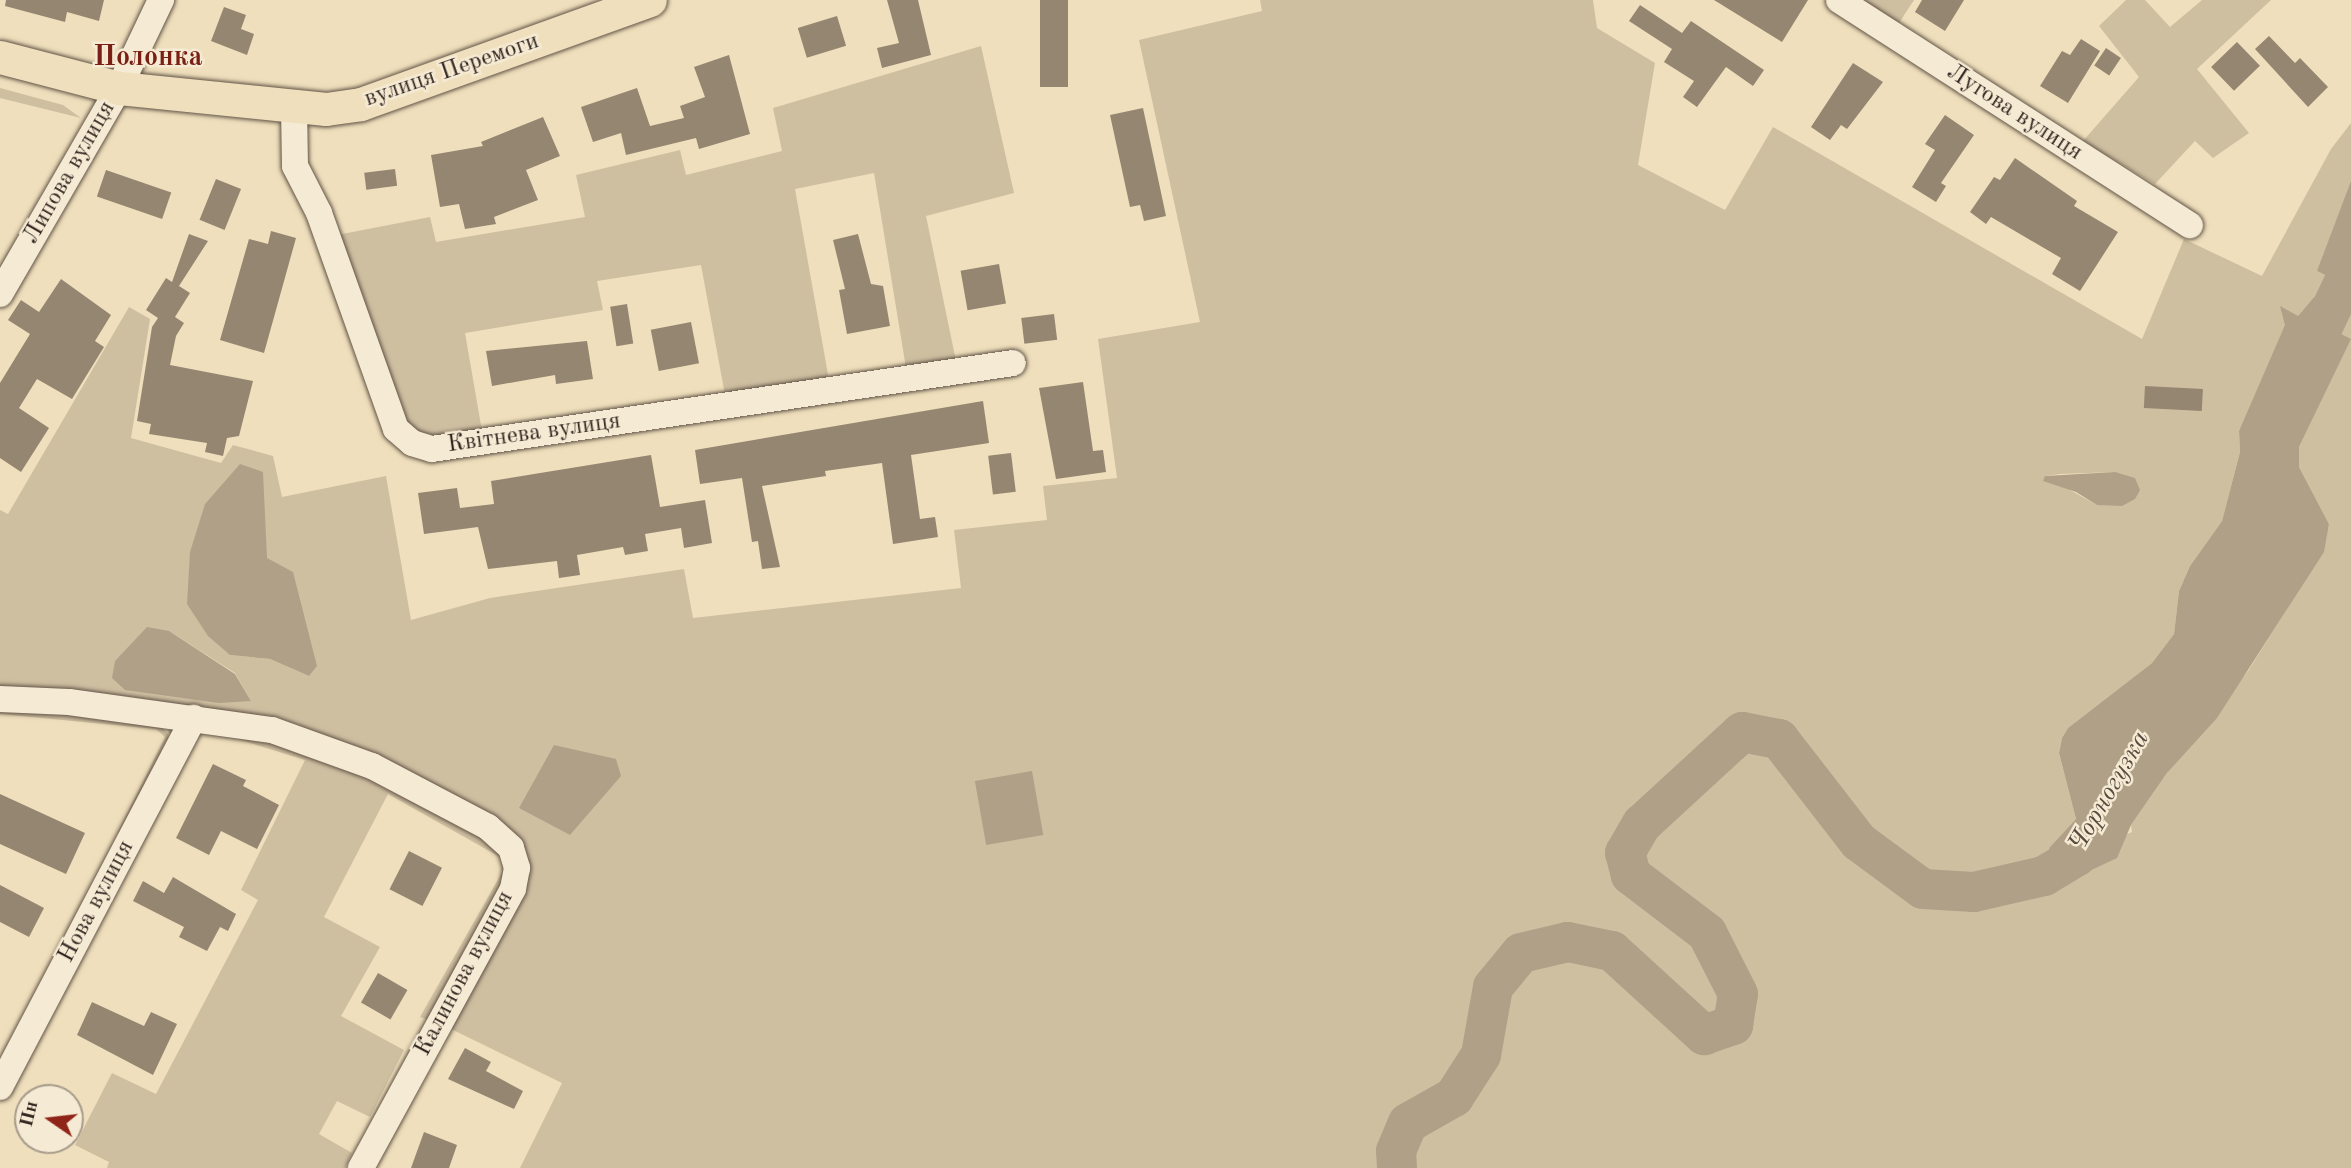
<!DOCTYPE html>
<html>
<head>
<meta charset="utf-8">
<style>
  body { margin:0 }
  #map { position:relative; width:2351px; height:1168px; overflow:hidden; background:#efdfbc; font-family:"Old Standard TT",serif }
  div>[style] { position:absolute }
  .green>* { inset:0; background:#cfbfa1 }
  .water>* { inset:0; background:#afa087; transform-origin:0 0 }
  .river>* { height:40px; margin:-20px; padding:0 20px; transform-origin:20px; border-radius:20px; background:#afa087 }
  .building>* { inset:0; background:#948671; transform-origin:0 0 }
  .roads { filter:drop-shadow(0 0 2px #615447) drop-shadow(0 0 2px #615447) }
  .minor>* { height:26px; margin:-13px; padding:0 13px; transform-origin:13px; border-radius:13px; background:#f5ead3 }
  .major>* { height:33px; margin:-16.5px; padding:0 16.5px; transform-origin:16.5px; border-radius:16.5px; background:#efdfbc }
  span { translate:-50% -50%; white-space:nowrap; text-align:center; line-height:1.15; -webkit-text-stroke:5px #f5ead3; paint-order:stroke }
  .street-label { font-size:24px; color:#322520 }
  .water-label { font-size:26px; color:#584a3f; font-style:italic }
  .quarter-label { font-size:28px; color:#7a1f14; font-weight:700 }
  .north { position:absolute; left:14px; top:1084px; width:70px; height:70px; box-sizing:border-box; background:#f5ead3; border:2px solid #a79b8b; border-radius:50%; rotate:284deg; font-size:19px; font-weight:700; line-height:28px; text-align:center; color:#322520 }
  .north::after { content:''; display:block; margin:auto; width:24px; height:32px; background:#8f2418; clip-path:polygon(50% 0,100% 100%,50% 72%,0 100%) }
</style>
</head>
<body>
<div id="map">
  <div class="green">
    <i style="clip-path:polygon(evenodd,1260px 0,1593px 0,1597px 28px,1655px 63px,1638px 165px,1725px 210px,1773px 127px,2142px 339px,2184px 239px,2262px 276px,2331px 149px,2351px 123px,2351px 225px,2317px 271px,2351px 288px,2351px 1168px,520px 1168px,562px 1083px,449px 1028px,523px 868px,375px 760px,0 692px,0 510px,8px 514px,129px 307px,150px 319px,131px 438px,221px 463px,233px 445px,273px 456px,282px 497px,386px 476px,411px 620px,490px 598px,684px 569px,693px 618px,961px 588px,954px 530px,1047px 520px,1043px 486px,1117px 478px,1098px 339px,1200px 322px,1139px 40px,1262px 11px,1260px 0,2314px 297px,2337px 333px,2350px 339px,2299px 447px,2299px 467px,2329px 524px,2323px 552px,2248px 671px,2167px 773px,2131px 825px,2132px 832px,2045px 868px,2052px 862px,2049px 848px,2076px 819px,2059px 753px,2062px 738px,2068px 728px,2152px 663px,2174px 634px,2179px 591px,2190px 566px,2222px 521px,2240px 452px,2239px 431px,2298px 316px,2314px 297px,1260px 0,2115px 472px,2097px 505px,2045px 476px,2060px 474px,2115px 472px,1260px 0,267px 558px,309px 676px,270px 659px,230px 655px,267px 558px,1260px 0,169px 631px,235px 673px,251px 701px,169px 631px)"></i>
    <i style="clip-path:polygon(1863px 0,1914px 0,1899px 23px)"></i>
    <i style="clip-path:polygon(2126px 0,2145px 0,2170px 27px,2202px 0,2271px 0,2197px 69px,2249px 133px,2213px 158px,2195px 141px,2155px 184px,2083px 141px,2139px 77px,2099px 26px)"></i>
    <i style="clip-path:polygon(981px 46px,1014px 193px,926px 216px,956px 361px,906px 368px,874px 173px,795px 189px,829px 380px,725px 395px,701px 265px,597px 281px,603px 310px,465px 333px,482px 431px,433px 438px,404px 423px,337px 235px,430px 217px,436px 242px,585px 217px,576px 175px,680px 150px,686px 175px,782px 151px,773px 108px)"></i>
    <i style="clip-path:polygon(0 88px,63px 105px,81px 118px,0 98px)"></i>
    <i style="clip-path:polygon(0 704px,159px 723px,168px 734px,169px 748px,122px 834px,118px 832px,165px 737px,156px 729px,0 714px)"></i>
    <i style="clip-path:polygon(207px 724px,370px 771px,485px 832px,511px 868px,431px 1021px,420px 1017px,504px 869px,500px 857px,388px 794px,324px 917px,380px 947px,341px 1016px,404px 1050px,370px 1117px,337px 1101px,319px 1134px,352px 1153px,345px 1168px,107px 1168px,109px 1162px,75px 1145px,112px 1073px,156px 1094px,258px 900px,241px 890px,305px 760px,205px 729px)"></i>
  </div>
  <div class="water">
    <i style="clip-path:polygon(2351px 181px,2351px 288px,2317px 271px)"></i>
    <i style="clip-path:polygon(2314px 297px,2345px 314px,2337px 332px,2351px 339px,2299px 447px,2299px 467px,2329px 524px,2324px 552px,2217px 718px,2167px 773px,2131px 825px,2117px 858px,2068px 881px,2049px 878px,2044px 868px,2052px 862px,2049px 848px,2076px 819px,2059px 753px,2062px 738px,2068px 728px,2152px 663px,2174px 634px,2179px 591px,2190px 566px,2222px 521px,2240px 452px,2239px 431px,2285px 325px,2280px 306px,2298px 316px)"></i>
    <i style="clip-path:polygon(240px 464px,263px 472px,267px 558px,293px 572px,317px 666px,309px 676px,270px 659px,230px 655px,208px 636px,187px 604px,190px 552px,205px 504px)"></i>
    <i style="clip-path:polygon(2115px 472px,2135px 478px,2140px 490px,2135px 499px,2122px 506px,2097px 505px,2076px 492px,2043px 481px,2045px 476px)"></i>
    <i style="clip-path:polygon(147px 627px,169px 631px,235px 674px,251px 701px,219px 703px,125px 690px,112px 678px,115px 661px)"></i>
    <i style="clip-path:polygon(554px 745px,616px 759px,621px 776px,570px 835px,519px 808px)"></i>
    <i style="left:1032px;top:771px;width:65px;height:58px;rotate:80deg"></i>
  </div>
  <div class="river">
    <i style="left:2309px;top:356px;width:98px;rotate:-64.7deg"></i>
    <i style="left:1397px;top:1168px;width:17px;rotate:-93deg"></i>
    <i style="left:1396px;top:1151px;width:30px;rotate:-67deg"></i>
    <i style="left:1408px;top:1123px;width:53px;rotate:-29.5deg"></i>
    <i style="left:1454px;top:1097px;width:50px;rotate:-57.3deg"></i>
    <i style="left:1481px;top:1055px;width:69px;rotate:-80deg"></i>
    <i style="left:1493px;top:987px;width:44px;rotate:-50.5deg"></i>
    <i style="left:1521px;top:953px;width:48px;rotate:-13.2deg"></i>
    <i style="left:1568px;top:942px;width:45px;rotate:11.6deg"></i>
    <i style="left:1612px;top:951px;width:125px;rotate:42.4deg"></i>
    <i style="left:1704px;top:1035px;width:31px;rotate:-19deg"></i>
    <i style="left:1733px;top:1025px;width:31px;rotate:-81deg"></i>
    <i style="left:1738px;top:994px;width:68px;rotate:-116.9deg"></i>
    <i style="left:1707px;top:933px;width:96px;rotate:-142.7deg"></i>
    <i style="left:1631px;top:875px;width:23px;rotate:-105deg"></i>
    <i style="left:1625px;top:853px;width:34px;rotate:-60deg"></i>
    <i style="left:1642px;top:824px;width:136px;rotate:-42.6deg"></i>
    <i style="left:1742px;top:732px;width:38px;rotate:11deg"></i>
    <i style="left:1779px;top:739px;width:130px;rotate:52.2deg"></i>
    <i style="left:1859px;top:842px;width:79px;rotate:36.3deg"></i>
    <i style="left:1923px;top:889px;width:51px;rotate:3.4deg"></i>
    <i style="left:1974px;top:892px;width:72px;rotate:-12.9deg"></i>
    <i style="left:2044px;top:876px;width:39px;rotate:-31deg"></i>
    <i style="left:2077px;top:856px;width:18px;rotate:-61deg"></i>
  </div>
  <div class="building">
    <i style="clip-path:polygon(6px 0,104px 0,99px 21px,67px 12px,65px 22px,5px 6px)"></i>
    <i style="clip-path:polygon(887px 0,918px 0,931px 55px,882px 68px,877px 48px,899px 43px)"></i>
    <i style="left:1040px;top:0;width:28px;height:87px"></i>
    <i style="clip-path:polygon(1714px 0,1808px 0,1782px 42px)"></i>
    <i style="clip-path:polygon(1922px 0,1964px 0,1945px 31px,1915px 12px)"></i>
    <i style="clip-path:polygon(1640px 5px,1682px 33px,1691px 21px,1764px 70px,1753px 86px,1726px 67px,1697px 107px,1683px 97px,1694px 81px,1664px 62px,1672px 49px,1629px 21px)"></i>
    <i style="clip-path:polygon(224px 7px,246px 15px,241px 29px,254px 34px,247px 55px,211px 41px)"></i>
    <i style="left:837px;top:16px;width:31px;height:41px;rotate:73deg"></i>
    <i style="clip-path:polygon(2269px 36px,2295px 63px,2300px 58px,2328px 87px,2308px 107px,2255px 49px)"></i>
    <i style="clip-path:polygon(2081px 39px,2100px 51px,2068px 103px,2040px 86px,2062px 51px,2070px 55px)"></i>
    <i style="left:2237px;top:42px;width:33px;height:36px;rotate:46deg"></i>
    <i style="left:2106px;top:48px;width:18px;height:21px;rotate:34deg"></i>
    <i style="clip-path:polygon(729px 55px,750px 134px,699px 149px,696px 138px,626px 155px,621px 133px,593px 142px,581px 107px,637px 88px,650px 126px,684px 118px,680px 106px,705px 97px,694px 67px)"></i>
    <i style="clip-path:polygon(1853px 63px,1883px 82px,1847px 129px,1841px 125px,1830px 140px,1811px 127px)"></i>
    <i style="clip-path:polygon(1143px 108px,1166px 216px,1144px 221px,1140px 205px,1130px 207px,1110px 115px)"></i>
    <i style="clip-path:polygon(1945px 115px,1974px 135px,1941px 183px,1946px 186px,1936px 202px,1912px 187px,1935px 150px,1925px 144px)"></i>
    <i style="clip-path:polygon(543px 117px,560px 156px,526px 170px,538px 200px,494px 217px,496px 224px,465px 229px,459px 204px,440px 207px,431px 155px,483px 146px,481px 142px)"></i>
    <i style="clip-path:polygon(2015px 158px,2077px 201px,2074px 206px,2118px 232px,2080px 291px,2052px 274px,2061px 258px,1991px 217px,1986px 224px,1970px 212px,1994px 177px,2000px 180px)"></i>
    <i style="left:395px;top:169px;width:17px;height:31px;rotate:83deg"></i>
    <i style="left:106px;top:170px;width:69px;height:28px;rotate:19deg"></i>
    <i style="left:216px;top:179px;width:27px;height:44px;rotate:22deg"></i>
    <i style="clip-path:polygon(271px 231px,296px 238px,264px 353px,220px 340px,249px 239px,268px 244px)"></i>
    <i style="clip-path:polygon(189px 234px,208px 241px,179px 286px,190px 293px,175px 317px,184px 323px,176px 336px,170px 365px,253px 381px,239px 436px,227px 438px,223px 456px,205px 452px,207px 443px,149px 434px,151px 424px,137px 421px,152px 327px,158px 318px,146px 310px,166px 278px,172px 282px)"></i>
    <i style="clip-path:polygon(858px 234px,871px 284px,883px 286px,890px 326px,847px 334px,839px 290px,845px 289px,833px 240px)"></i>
    <i style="left:999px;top:264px;width:40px;height:39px;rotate:80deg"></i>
    <i style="clip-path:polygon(61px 279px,111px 315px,95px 341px,104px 347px,72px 399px,37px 379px,19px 408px,49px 428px,21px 472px,0 458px,0 383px,30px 334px,8px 320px,21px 300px,39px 312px)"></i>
    <i style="left:627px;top:304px;width:40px;height:17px;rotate:81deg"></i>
    <i style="left:1054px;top:314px;width:26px;height:33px;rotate:83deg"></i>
    <i style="left:691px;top:322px;width:42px;height:41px;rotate:79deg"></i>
    <i style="clip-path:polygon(587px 341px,593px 379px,556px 384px,555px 375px,492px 386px,486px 351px)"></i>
    <i style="clip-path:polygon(1083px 382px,1093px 451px,1103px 450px,1106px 472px,1056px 479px,1039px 388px)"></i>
    <i style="left:2145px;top:386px;width:58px;height:22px;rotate:3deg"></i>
    <i style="clip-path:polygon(983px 401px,989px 443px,911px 455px,920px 519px,935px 517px,938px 537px,893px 544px,882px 463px,825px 471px,826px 476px,762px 486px,780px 567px,762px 569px,758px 541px,752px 542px,742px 478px,700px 484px,695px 450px)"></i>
    <i style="left:1011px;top:453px;width:39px;height:23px;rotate:83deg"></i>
    <i style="clip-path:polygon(651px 455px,660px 507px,705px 500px,712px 543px,684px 548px,681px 528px,645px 534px,648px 551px,625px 555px,623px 547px,577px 555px,580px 575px,559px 578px,557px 561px,488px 569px,478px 527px,424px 534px,418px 493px,457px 488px,460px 508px,494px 504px,491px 481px)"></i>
    <i style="clip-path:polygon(213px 764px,246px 780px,243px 786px,279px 805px,257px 849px,221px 831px,209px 855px,176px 838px)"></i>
    <i style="clip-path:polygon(0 794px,85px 833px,66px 874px,0 844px)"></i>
    <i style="left:409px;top:851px;width:37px;height:43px;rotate:27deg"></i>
    <i style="clip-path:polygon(173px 877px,236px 914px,228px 931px,220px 927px,207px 951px,179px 937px,184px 927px,133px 901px,143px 881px,164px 893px)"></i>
    <i style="clip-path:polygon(0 885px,44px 908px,29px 937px,0 922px)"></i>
    <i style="left:378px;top:973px;width:34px;height:34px;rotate:30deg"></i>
    <i style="clip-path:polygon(92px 1002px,144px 1026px,151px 1012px,177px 1024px,153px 1075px,77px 1035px)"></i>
    <i style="clip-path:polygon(465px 1048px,491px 1062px,486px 1071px,523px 1091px,514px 1109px,448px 1079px)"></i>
    <i style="clip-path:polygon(424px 1132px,457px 1145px,449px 1168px,411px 1168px)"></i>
  </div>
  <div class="roads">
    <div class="minor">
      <i style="left:1839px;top:0;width:417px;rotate:32.7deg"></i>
      <i style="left:294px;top:108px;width:58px;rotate:89deg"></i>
      <i style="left:295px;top:166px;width:53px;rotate:62.9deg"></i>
      <i style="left:319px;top:213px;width:229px;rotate:70.4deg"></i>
      <i style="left:396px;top:429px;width:21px;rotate:41deg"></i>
      <i style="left:412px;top:443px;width:21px;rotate:17deg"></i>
      <i style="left:432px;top:449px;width:587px;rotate:-8.42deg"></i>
      <i style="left:0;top:294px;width:238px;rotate:-60deg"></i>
      <i style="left:119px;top:88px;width:98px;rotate:-64.5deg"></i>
      <i style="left:0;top:699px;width:69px;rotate:2.5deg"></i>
      <i style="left:69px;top:702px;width:205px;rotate:7.9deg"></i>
      <i style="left:272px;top:730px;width:106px;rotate:19.8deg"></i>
      <i style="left:372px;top:766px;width:131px;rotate:27.7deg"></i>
      <i style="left:488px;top:827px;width:31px;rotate:42deg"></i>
      <i style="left:511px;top:848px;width:21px;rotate:73deg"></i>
      <i style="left:517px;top:868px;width:21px;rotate:101deg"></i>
      <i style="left:513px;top:889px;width:318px;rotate:118.6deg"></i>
      <i style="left:0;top:1087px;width:417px;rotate:-62.3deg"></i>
    </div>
    <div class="major">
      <i style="left:0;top:57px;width:123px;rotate:14.6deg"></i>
      <i style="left:119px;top:88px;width:208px;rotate:5.8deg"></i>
      <i style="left:326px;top:109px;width:35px;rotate:-8deg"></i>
      <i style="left:361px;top:104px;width:307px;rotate:-19.8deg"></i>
    </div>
  </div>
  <div class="street-label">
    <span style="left:452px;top:71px;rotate:-19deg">вулиця Перемоги</span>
    <span style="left:2014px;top:113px;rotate:33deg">Лугова вулиця</span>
    <span style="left:70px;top:173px;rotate:-60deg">Липова вулиця</span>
    <span style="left:534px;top:434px;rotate:-8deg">Квітнева вулиця</span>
    <span style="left:97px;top:902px;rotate:-62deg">Нова вулиця</span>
    <span style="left:465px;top:974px;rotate:-62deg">Калинова вулиця</span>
  </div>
  <div class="water-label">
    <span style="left:2110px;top:792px;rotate:-60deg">Чорногузка</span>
  </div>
  <div class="quarter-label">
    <span style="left:148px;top:58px">Полонка</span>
  </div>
  <div class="north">Пн</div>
</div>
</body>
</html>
